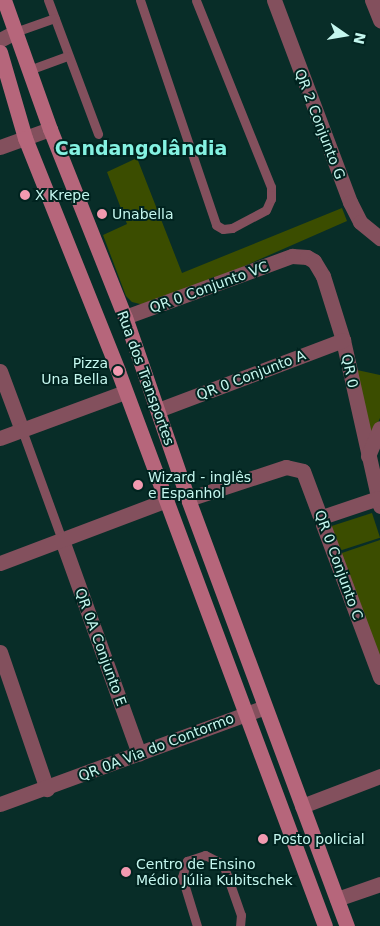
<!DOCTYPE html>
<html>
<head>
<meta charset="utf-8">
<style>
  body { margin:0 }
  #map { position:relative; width:380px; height:926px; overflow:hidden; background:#082d28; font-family:"DejaVu Sans",sans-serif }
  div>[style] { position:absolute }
  .green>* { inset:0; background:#3b4d00; transform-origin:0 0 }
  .lane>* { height:9px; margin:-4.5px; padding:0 4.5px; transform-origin:4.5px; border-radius:4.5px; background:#83505d }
  .street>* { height:15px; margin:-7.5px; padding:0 7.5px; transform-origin:7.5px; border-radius:7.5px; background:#83505d }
  .secondary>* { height:15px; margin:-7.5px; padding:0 7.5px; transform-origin:7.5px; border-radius:7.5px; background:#b6667b }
  .dots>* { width:14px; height:14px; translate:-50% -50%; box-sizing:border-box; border:2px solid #00231f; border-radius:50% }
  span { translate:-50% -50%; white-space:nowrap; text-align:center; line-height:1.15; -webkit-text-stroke:4px #00231f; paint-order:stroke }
  .street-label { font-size:14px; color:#c5f7ef }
  .poi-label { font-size:14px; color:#c5f7ef }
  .left { translate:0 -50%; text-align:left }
  .right { translate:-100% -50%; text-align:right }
  .district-label { font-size:19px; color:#84f2e2; font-weight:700 }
  .north { position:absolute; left:320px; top:10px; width:50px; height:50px; -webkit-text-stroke:4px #00231f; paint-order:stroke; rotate:103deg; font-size:14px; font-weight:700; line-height:20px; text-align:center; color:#c5f7ef }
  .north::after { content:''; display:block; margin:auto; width:18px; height:22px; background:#c5f7ef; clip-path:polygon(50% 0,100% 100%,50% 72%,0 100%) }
</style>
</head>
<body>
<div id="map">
  <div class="green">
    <i style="clip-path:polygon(137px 158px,182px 273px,342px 208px,347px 221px,192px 289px,144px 305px,132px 302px,126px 296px,103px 235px,127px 224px,107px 172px)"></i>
    <i style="clip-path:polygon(357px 370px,380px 375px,380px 418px,370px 442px)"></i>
    <i style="left:372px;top:513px;width:26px;height:44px;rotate:72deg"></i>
    <i style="clip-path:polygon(380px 540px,380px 660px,339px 554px)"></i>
  </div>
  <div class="lane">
    <i style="left:48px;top:0;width:143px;rotate:69.5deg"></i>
    <i style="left:140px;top:0;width:237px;rotate:71.3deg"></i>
    <i style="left:216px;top:225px;width:8px;rotate:30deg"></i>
    <i style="left:223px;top:229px;width:9px;rotate:-6deg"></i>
    <i style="left:232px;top:228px;width:38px;rotate:-28deg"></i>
    <i style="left:266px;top:210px;width:12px;rotate:-66deg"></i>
    <i style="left:271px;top:199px;width:12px;rotate:-90deg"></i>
    <i style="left:271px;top:187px;width:201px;rotate:-111.9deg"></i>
    <i style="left:15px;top:32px;width:42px;rotate:-19.3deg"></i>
    <i style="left:29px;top:70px;width:40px;rotate:-20.2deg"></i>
    <i style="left:22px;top:430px;width:117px;rotate:70deg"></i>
    <i style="left:197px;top:926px;width:51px;rotate:-107deg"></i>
    <i style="left:182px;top:877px;width:17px;rotate:-73deg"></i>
    <i style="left:187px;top:861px;width:19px;rotate:-18deg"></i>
    <i style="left:205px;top:855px;width:20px;rotate:27deg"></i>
    <i style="left:223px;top:864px;width:54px;rotate:70.6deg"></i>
    <i style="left:241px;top:915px;width:11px;rotate:95deg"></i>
  </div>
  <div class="street">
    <i style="left:274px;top:0;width:216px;rotate:69.4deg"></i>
    <i style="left:350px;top:202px;width:22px;rotate:63deg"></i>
    <i style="left:360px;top:222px;width:26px;rotate:39deg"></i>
    <i style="left:372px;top:0;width:22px;rotate:68deg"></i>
    <i style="left:0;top:40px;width:17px;rotate:-28deg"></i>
    <i style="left:0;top:147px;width:53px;rotate:-19.8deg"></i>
    <i style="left:125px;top:317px;width:178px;rotate:-20.1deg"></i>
    <i style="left:292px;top:256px;width:15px;rotate:4deg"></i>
    <i style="left:307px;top:257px;width:8px;rotate:30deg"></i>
    <i style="left:314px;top:261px;width:17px;rotate:59deg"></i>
    <i style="left:323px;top:276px;width:67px;rotate:72.6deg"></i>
    <i style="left:343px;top:340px;width:170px;rotate:77.4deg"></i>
    <i style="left:0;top:371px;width:63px;rotate:69.6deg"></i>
    <i style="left:158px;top:410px;width:198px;rotate:-20.7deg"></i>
    <i style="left:0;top:438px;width:133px;rotate:-20.2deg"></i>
    <i style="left:368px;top:456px;width:30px;rotate:-67deg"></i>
    <i style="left:188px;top:499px;width:103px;rotate:-18.1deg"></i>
    <i style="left:286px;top:467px;width:17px;rotate:13deg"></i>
    <i style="left:303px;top:471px;width:220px;rotate:69.5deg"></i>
    <i style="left:322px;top:517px;width:59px;rotate:-18.7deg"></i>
    <i style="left:62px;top:540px;width:227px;rotate:70.2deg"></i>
    <i style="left:0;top:563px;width:178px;rotate:-20.7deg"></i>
    <i style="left:0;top:652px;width:145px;rotate:71.1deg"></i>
    <i style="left:0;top:804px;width:282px;rotate:-20.1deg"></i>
    <i style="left:302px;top:806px;width:84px;rotate:-21deg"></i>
    <i style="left:337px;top:899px;width:46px;rotate:-19.2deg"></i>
  </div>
  <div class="secondary">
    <i style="left:4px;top:0;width:137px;rotate:70.4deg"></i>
    <i style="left:50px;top:129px;width:202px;rotate:68.3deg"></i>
    <i style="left:125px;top:317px;width:193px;rotate:70.9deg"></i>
    <i style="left:188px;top:499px;width:456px;rotate:69.6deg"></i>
    <i style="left:0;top:52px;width:90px;rotate:73.8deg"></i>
    <i style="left:25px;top:138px;width:251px;rotate:68.2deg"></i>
    <i style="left:118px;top:371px;width:592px;rotate:69.55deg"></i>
  </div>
  <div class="dots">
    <i style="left:25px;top:195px;background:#f29ab0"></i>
    <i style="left:102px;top:214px;background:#f29ab0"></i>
    <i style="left:118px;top:371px;background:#f29ab0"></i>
    <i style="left:138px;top:485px;background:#f29ab0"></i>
    <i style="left:263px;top:839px;background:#f29ab0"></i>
    <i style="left:126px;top:872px;background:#f29ab0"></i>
  </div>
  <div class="street-label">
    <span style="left:320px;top:124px;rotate:69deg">QR 2 Conjunto G</span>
    <span style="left:209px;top:287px;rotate:-20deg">QR 0 Conjunto VC</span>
    <span style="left:350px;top:371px;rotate:78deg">QR 0</span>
    <span style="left:251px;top:375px;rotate:-21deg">QR 0 Conjunto A</span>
    <span style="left:146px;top:378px;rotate:70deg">Rua dos Transportes</span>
    <span style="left:339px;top:565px;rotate:70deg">QR 0 Conjunto C</span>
    <span style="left:101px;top:647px;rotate:70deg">QR 0A Conjunto E</span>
    <span style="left:156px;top:747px;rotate:-21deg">QR 0A Via do Contormo</span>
  </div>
  <div class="poi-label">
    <span class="left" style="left:35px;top:195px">X Krepe</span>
    <span class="left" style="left:112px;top:214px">Unabella</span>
    <span class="right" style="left:108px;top:371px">Pizza<br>Una Bella</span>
    <span class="left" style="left:148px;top:485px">Wizard - inglês<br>e Espanhol</span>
    <span class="left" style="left:273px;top:839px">Posto policial</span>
    <span class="left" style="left:136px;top:872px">Centro de Ensino<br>Médio Júlia Kubitschek</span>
  </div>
  <div class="district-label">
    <span style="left:141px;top:149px">Candangolândia</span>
  </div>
  <div class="north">N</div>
</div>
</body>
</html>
